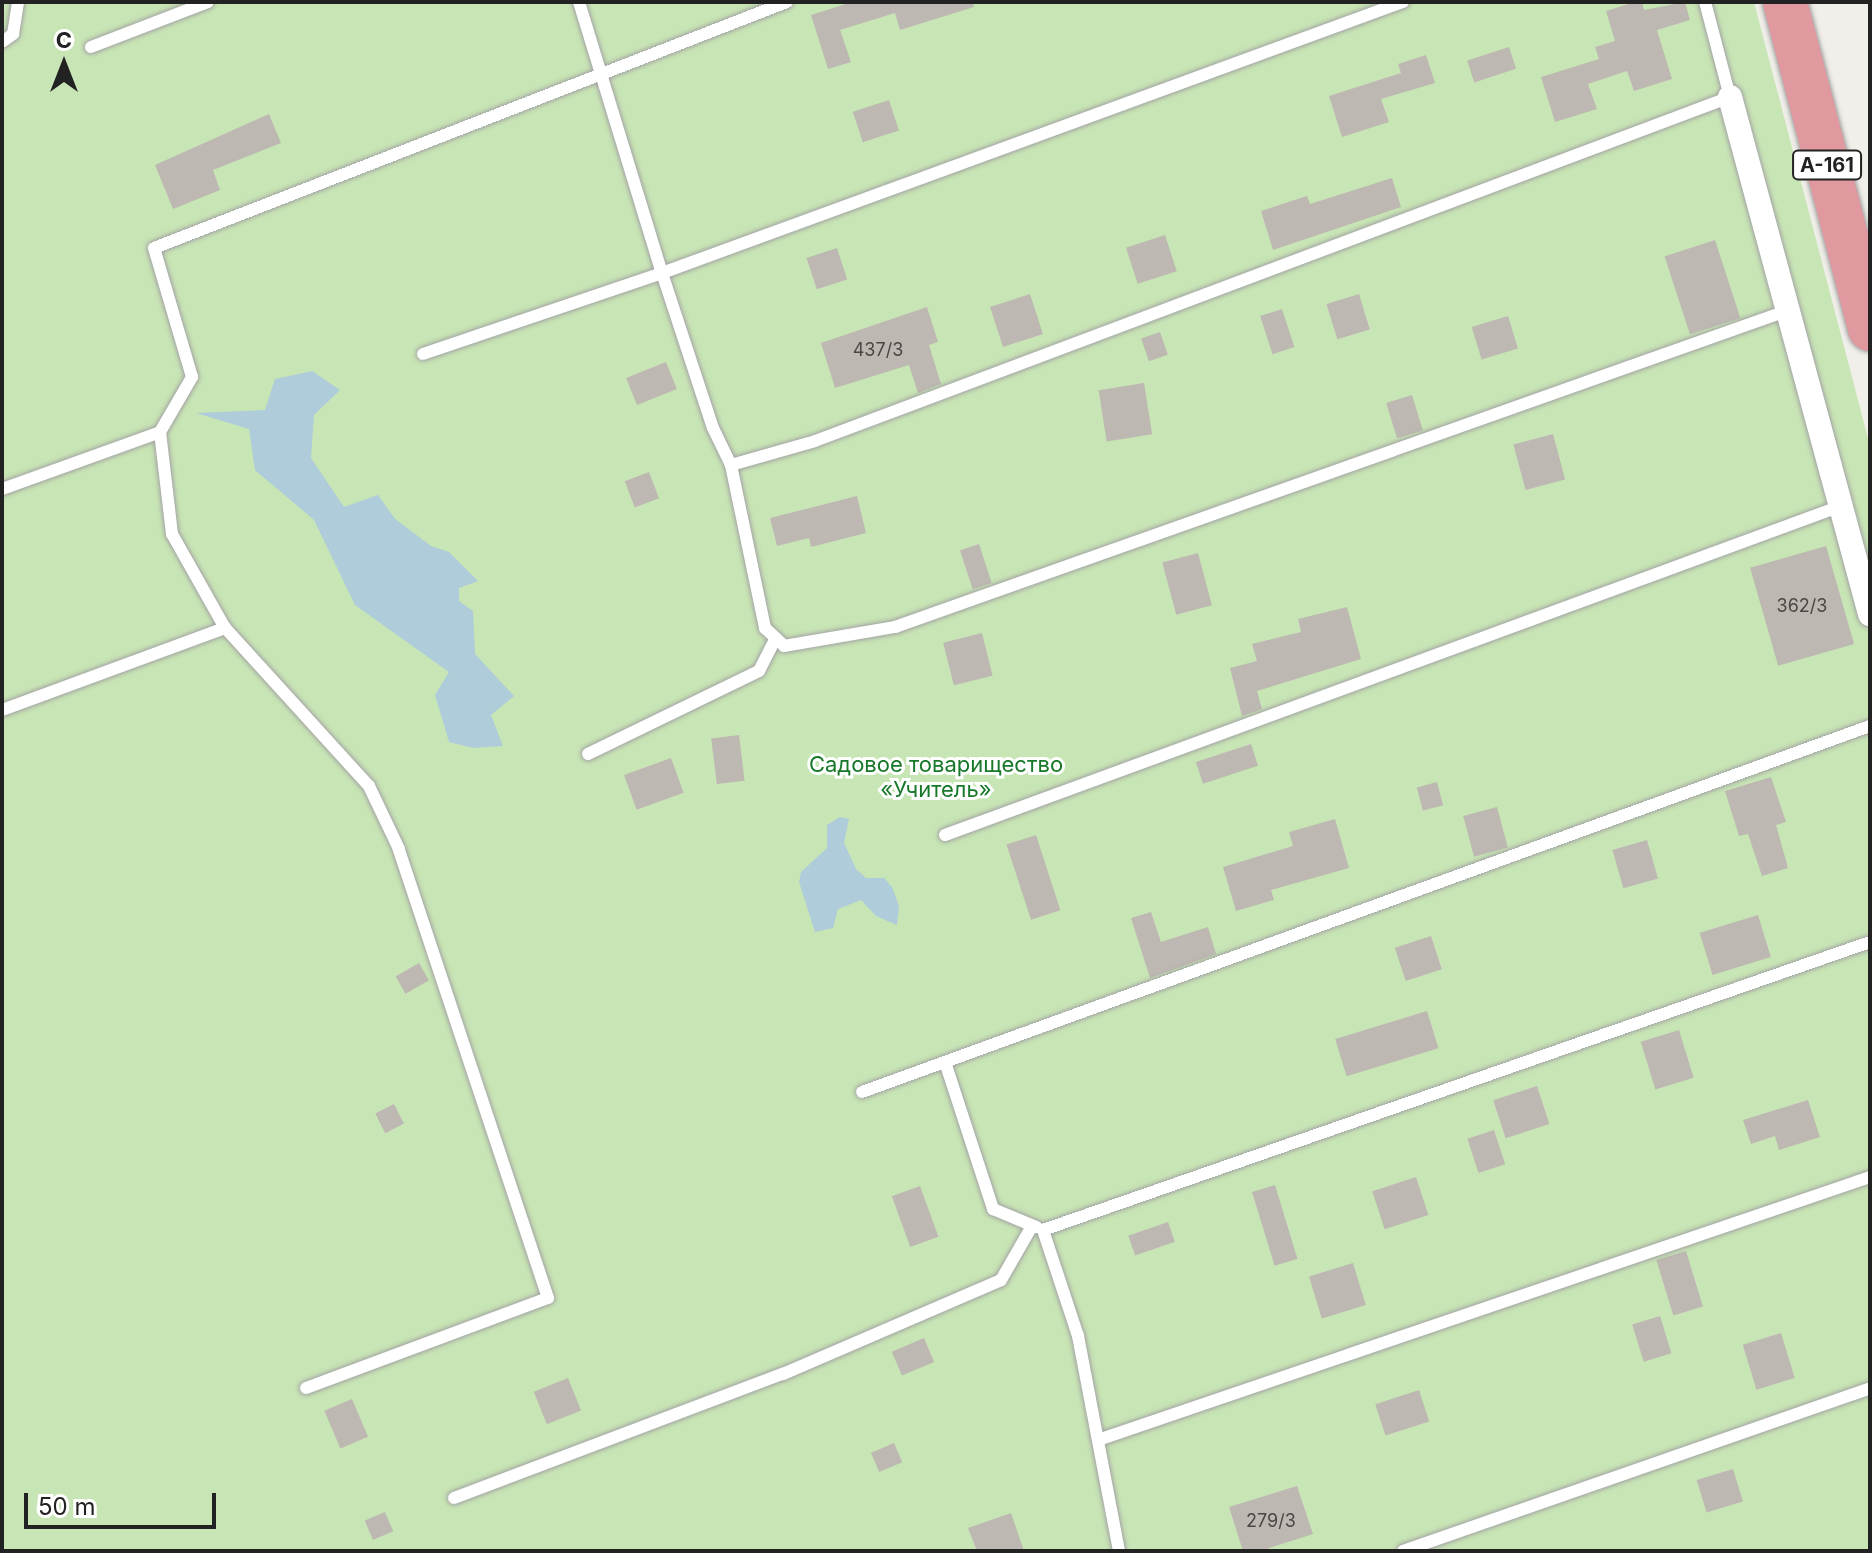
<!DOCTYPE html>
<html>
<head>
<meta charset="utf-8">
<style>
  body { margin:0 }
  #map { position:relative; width:1872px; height:1553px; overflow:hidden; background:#f1efe9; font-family:Inter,sans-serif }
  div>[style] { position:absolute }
  .grass>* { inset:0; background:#c8e5b5 }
  .water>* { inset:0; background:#aeccda }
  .building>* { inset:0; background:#beb8b2; transform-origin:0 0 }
  .roads { filter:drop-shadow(0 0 2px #a3a3a3) drop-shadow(0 0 2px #a3a3a3) }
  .lane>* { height:12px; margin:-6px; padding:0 6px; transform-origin:6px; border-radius:6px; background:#fff }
  .street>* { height:24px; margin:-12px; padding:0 12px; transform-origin:12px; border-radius:12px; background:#fff }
  .highway>* { height:44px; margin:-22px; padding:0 22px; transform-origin:22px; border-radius:22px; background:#e0999f }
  span { translate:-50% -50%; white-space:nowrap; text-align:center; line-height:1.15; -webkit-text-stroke:6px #fff; paint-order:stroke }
  .number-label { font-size:18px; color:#494846 }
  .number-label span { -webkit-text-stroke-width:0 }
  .shield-label span { padding:2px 6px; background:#fff; border:2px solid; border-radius:6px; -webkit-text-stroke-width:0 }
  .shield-label { font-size:20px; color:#222; font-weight:700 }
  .park-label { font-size:22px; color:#177829 }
  .frame { position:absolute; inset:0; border:4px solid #222; pointer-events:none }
  .north { position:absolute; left:24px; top:24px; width:80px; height:80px; -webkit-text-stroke:6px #fff; paint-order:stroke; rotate:0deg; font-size:22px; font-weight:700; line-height:32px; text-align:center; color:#222 }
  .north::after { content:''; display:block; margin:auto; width:28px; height:36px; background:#222; clip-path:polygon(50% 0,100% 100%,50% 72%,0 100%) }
  .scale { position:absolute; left:24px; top:1493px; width:192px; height:36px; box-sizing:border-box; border:4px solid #222; border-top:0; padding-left:10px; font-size:24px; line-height:28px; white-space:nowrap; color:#222; -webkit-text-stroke:6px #fff; paint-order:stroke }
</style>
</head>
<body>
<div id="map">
  <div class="grass">
    <i style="clip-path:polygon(2px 2px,1754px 2px,1870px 446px,1870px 1551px,2px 1551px)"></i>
  </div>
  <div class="water">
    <i style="clip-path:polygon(312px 371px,340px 390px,314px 415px,311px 458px,344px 507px,378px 495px,395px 519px,431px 546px,449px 552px,478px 581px,459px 588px,459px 601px,473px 611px,475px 654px,514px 696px,491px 715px,503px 746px,473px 748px,449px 742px,435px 695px,449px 672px,355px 605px,314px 520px,255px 470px,249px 429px,196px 413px,265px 410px,275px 379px)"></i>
    <i style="clip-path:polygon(840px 817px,849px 819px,844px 843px,856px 869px,866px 878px,884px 878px,892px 887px,899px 906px,897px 925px,876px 916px,861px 900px,838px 909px,833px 928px,815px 932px,799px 882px,801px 872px,827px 848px,827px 825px)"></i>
  </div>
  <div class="building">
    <i style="clip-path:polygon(852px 2px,973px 2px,974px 7px,900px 30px,895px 13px,840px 30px,851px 62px,828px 69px,811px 15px)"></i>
    <i style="clip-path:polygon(1635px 2px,1642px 2px,1644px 10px,1685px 2px,1690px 20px,1657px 30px,1672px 79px,1634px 91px,1627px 71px,1588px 84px,1597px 109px,1555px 122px,1541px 77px,1599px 59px,1595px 47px,1615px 41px,1606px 11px)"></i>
    <i style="left:1509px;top:47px;width:23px;height:44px;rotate:72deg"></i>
    <i style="clip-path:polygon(1426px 55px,1435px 83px,1381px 99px,1389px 122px,1342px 137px,1329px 96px,1401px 73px,1398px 64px)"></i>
    <i style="left:889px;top:100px;width:32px;height:38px;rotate:72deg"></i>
    <i style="clip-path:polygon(269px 114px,281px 143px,213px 170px,220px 190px,173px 209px,155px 165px)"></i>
    <i style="clip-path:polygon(1392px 178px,1401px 207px,1273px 250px,1261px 211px,1307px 196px,1310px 204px)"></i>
    <i style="left:1165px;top:235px;width:38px;height:41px;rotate:72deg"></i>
    <i style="left:1715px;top:240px;width:82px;height:53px;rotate:72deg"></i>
    <i style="left:837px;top:248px;width:33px;height:32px;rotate:72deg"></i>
    <i style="left:1030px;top:294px;width:42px;height:42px;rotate:72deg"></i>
    <i style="left:1359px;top:294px;width:37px;height:34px;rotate:73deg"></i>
    <i style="clip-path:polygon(927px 307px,938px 342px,929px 345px,941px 384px,918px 393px,909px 365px,835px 388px,821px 343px)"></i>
    <i style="left:1282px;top:309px;width:40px;height:23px;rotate:72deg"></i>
    <i style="left:1508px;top:316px;width:34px;height:38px;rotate:73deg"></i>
    <i style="left:1160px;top:332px;width:24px;height:20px;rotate:71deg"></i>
    <i style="left:666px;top:362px;width:29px;height:43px;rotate:68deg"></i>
    <i style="left:1144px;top:383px;width:52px;height:46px;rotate:81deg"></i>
    <i style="left:1412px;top:395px;width:37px;height:27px;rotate:73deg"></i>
    <i style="left:1553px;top:434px;width:47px;height:41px;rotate:75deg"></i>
    <i style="left:649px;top:472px;width:28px;height:26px;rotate:69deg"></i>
    <i style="clip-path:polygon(857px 496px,866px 533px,811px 547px,809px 538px,777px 546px,770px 518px)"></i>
    <i style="left:979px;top:544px;width:41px;height:20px;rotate:72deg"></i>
    <i style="left:1826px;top:546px;width:102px;height:79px;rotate:74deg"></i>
    <i style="left:1198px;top:553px;width:54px;height:37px;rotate:75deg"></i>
    <i style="clip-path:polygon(1347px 607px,1361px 659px,1257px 691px,1262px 709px,1242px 716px,1230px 668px,1257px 661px,1252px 644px,1301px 632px,1298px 619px)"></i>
    <i style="left:982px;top:633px;width:44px;height:40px;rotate:76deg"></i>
    <i style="left:739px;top:735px;width:46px;height:28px;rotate:83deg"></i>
    <i style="left:1251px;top:744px;width:23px;height:58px;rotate:72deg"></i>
    <i style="left:671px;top:758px;width:37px;height:50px;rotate:70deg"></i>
    <i style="clip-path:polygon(1771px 777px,1786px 822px,1776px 825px,1788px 868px,1762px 876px,1748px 834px,1739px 836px,1725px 791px)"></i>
    <i style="left:1437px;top:782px;width:24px;height:21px;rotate:75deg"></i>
    <i style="left:1497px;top:807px;width:42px;height:35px;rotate:75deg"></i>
    <i style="clip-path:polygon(1335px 819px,1349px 868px,1271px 890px,1274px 900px,1236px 911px,1223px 867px,1293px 846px,1289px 832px)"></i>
    <i style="left:1036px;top:835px;width:79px;height:31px;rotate:72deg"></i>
    <i style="left:1647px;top:840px;width:40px;height:36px;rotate:74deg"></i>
    <i style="clip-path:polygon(1151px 912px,1161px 942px,1208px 927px,1216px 954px,1150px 978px,1131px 918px)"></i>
    <i style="left:1758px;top:915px;width:44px;height:61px;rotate:73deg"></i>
    <i style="left:1431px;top:936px;width:35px;height:38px;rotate:72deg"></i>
    <i style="left:419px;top:963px;width:20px;height:27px;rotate:60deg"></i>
    <i style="left:1427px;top:1011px;width:39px;height:96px;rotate:73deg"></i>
    <i style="left:1679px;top:1030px;width:50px;height:40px;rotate:73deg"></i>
    <i style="left:1537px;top:1086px;width:40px;height:46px;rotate:72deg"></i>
    <i style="clip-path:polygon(1808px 1100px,1820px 1137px,1779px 1150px,1775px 1136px,1751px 1144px,1743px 1120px)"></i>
    <i style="left:394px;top:1104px;width:22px;height:21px;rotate:63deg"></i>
    <i style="left:1494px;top:1130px;width:36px;height:28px;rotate:72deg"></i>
    <i style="left:1416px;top:1177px;width:40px;height:46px;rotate:72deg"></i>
    <i style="left:1275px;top:1185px;width:77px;height:24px;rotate:73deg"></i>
    <i style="left:920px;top:1186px;width:54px;height:30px;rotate:70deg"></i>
    <i style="left:1168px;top:1222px;width:21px;height:42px;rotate:71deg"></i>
    <i style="left:1686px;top:1251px;width:58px;height:31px;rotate:73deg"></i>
    <i style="left:1353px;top:1263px;width:44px;height:46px;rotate:73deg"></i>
    <i style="left:1660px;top:1316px;width:39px;height:29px;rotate:73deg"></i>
    <i style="left:1781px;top:1333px;width:47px;height:40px;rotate:73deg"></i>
    <i style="left:924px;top:1338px;width:26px;height:35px;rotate:67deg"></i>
    <i style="left:568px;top:1378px;width:35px;height:37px;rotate:68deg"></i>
    <i style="left:1419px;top:1390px;width:33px;height:46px;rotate:72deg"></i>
    <i style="left:352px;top:1399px;width:41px;height:30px;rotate:67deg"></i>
    <i style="left:894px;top:1443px;width:21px;height:25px;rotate:67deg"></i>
    <i style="left:1733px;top:1469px;width:34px;height:38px;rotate:73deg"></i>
    <i style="clip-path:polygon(1297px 1486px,1313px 1534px,1260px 1551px,1243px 1551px,1229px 1507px)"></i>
    <i style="left:385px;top:1512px;width:21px;height:22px;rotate:67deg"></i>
    <i style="clip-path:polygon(1011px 1513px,1024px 1551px,977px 1551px,968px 1528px)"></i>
  </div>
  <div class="roads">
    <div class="lane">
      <i style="left:579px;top:2px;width:283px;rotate:73deg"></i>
      <i style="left:662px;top:273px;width:163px;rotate:71.8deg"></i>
      <i style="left:713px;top:428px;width:41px;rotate:64.1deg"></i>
      <i style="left:731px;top:465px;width:167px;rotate:78.2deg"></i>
      <i style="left:765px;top:628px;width:26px;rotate:43deg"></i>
      <i style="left:784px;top:646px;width:113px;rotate:-9.7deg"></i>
      <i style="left:895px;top:627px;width:949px;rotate:-19.52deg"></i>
      <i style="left:2px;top:42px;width:14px;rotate:-36deg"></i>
      <i style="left:13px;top:34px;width:32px;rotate:-81deg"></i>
      <i style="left:91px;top:47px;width:125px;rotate:-21deg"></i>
      <i style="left:423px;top:354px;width:252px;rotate:-18.7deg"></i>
      <i style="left:662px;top:273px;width:789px;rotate:-20.09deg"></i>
      <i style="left:731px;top:465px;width:87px;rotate:-15.9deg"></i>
      <i style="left:815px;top:441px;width:978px;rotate:-20.6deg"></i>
      <i style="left:1730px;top:97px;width:98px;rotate:-104.7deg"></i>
      <i style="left:2px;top:489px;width:168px;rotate:-19.8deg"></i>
      <i style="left:2px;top:710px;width:238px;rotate:-20.2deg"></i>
      <i style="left:588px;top:754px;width:190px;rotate:-25.9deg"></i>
      <i style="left:759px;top:671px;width:37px;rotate:-63deg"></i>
      <i style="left:945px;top:835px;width:954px;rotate:-20.16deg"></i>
      <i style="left:945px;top:1062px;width:155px;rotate:71.9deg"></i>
      <i style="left:993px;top:1209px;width:47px;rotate:22.7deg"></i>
      <i style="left:862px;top:1092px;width:1072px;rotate:-19.96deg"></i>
      <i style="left:306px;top:1388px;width:258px;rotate:-20.4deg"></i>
      <i style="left:548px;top:1298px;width:473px;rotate:-108.4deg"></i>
      <i style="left:399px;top:849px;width:70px;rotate:-115.5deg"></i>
      <i style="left:369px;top:786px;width:214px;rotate:-132.3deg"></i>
      <i style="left:225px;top:628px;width:108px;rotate:-119.4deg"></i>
      <i style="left:172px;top:534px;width:103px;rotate:-96.7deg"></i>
      <i style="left:160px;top:432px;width:64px;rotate:-59.8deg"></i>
      <i style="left:192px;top:377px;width:134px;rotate:-106.4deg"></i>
      <i style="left:154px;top:248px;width:679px;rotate:-21.24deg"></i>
      <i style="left:1098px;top:1440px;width:816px;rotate:-18.81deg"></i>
      <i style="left:454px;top:1498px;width:352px;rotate:-20.7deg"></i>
      <i style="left:783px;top:1374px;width:237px;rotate:-23.3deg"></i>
      <i style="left:1001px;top:1280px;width:62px;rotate:-60.1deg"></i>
      <i style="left:1119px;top:1551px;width:219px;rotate:-100.8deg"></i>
      <i style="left:1078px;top:1336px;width:112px;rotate:-108.3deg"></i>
      <i style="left:1043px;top:1230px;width:876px;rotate:-19.2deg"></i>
      <i style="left:1403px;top:1551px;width:495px;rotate:-19.2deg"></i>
    </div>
    <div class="street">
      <i style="left:1730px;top:97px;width:536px;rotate:74.85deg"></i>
    </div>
    <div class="highway">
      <i style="left:1785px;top:2px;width:338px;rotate:75.4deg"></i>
    </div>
  </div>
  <div class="number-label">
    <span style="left:878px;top:350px">437/3</span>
    <span style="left:1802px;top:606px">362/3</span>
    <span style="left:1271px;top:1521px">279/3</span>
  </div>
  <div class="shield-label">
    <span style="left:1827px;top:165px">А-161</span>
  </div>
  <div class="park-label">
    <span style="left:936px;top:777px">Садовое товарищество<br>«Учитель»</span>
  </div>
  <div class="frame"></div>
  <div class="north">С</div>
  <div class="scale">50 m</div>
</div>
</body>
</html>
